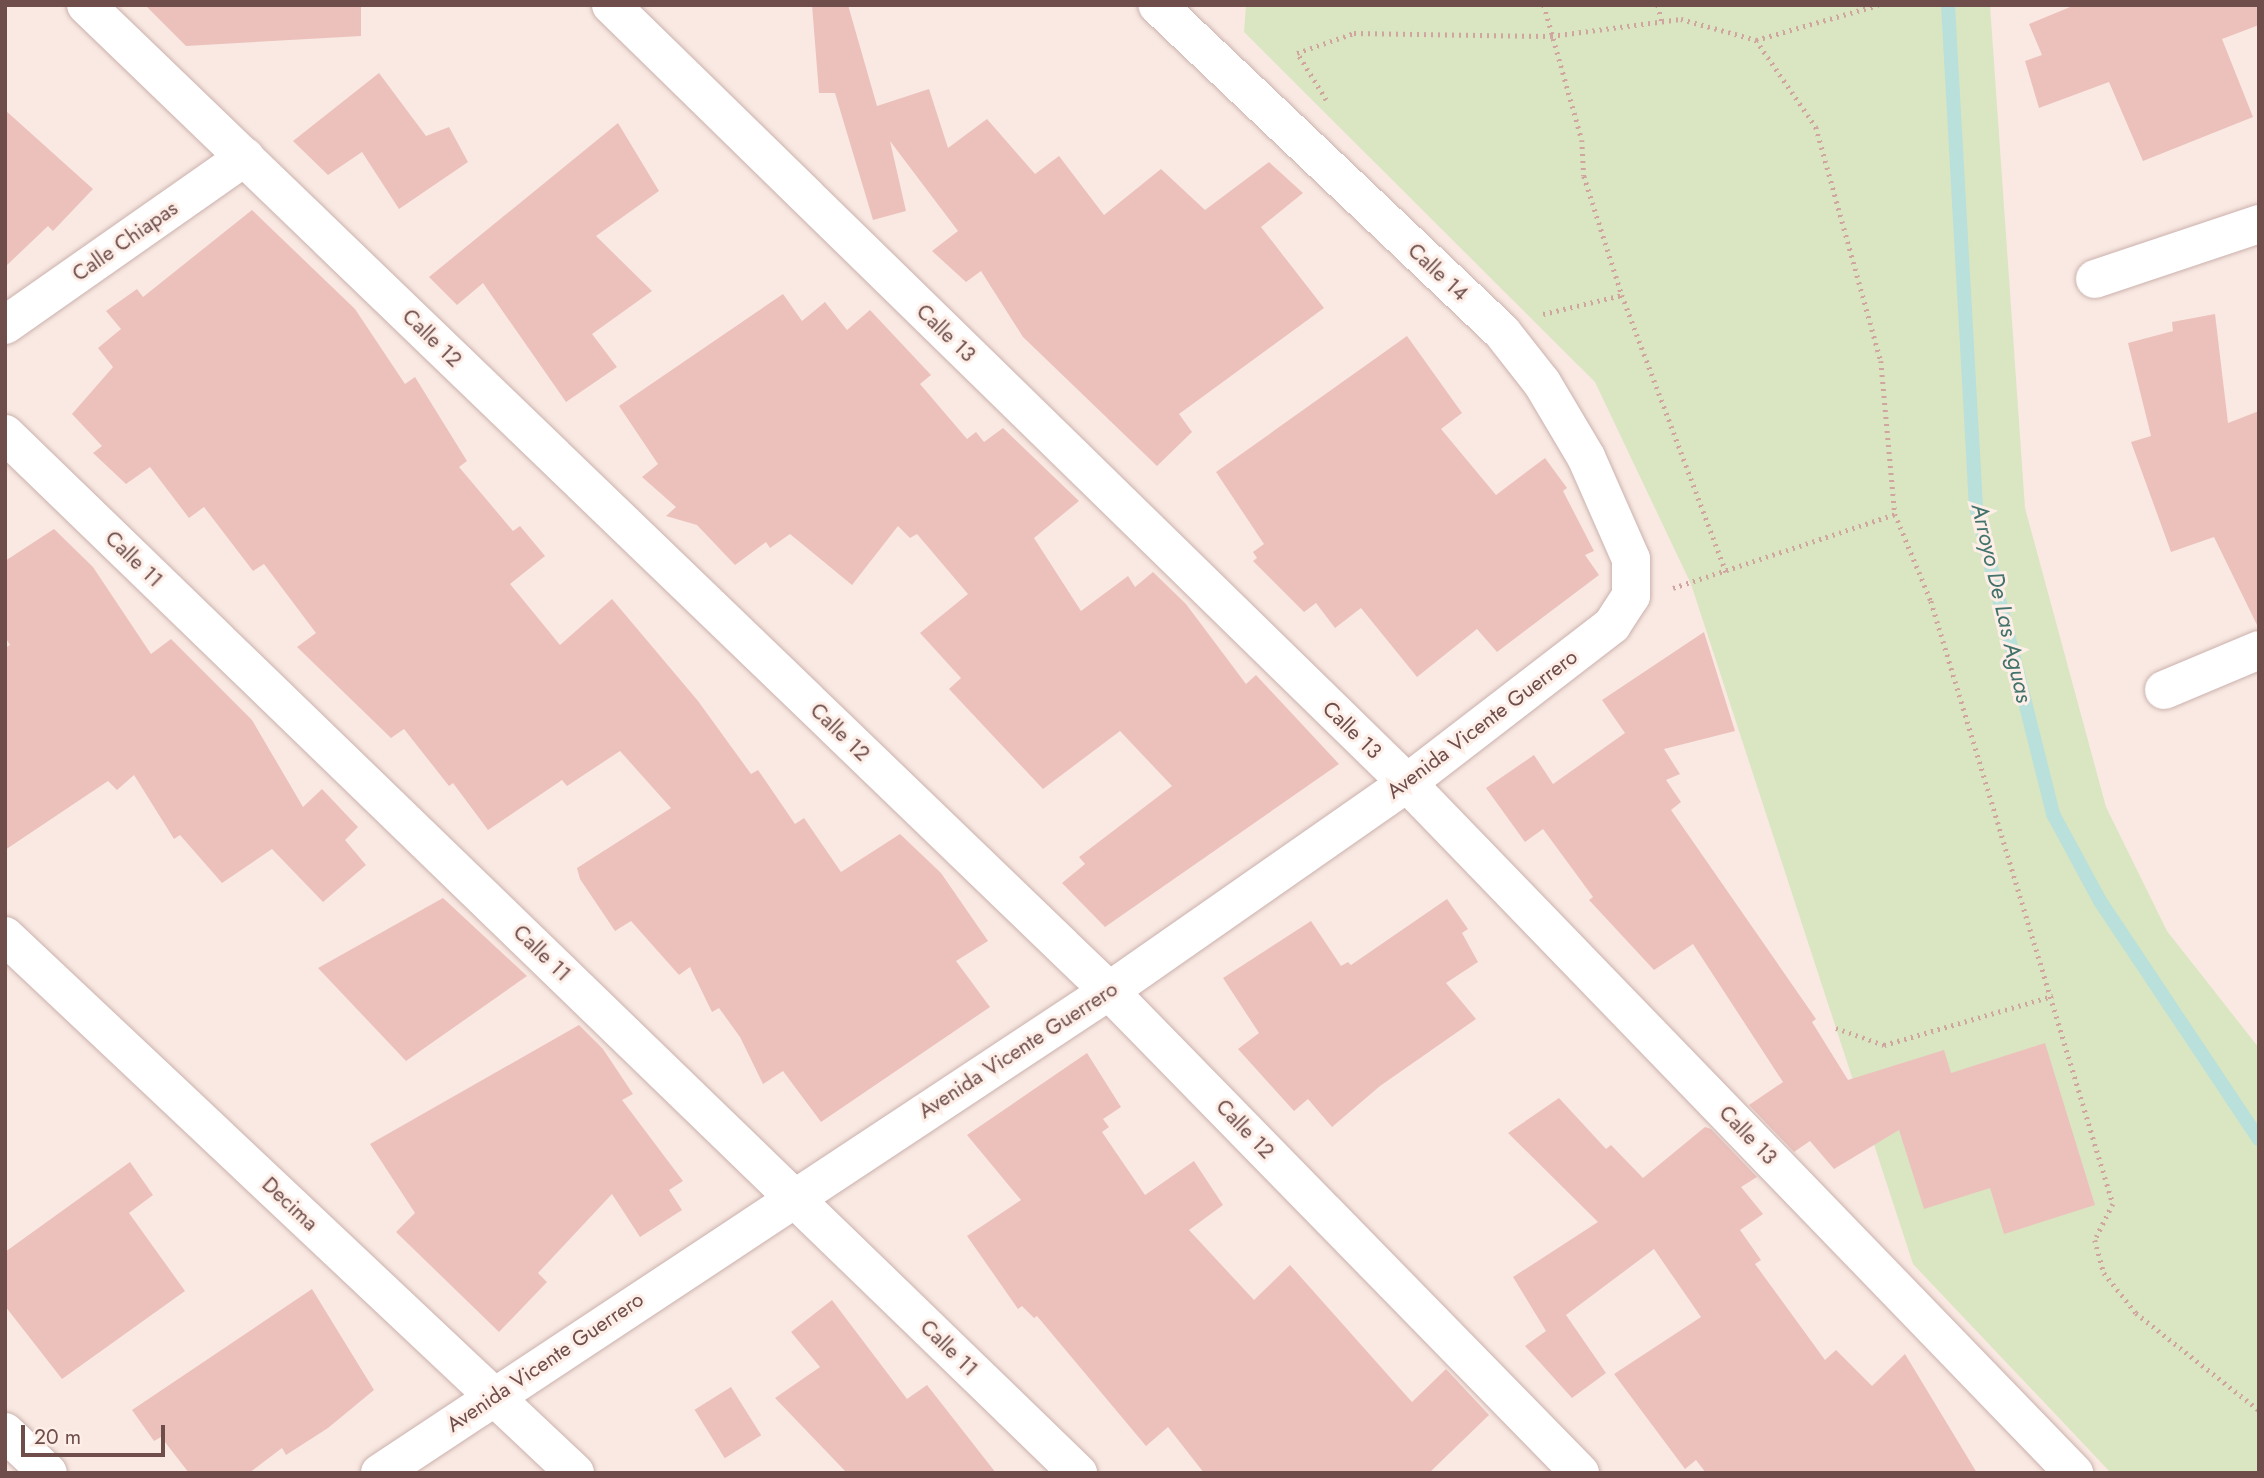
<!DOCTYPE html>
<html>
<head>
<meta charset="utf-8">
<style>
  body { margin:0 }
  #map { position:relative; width:2264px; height:1478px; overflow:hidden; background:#f9e9e2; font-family:Jost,sans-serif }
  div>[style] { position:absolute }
  .green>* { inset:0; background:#dae5c2 }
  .stream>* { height:14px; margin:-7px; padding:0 7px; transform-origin:7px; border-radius:7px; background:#b9e0db }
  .building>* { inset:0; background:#ecc1bc; transform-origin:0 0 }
  .path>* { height:4.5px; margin-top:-2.25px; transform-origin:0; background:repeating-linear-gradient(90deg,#d0a5a0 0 2px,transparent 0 7px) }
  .roads { filter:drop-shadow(0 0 2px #cbb1ad) drop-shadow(0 0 2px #cbb1ad) }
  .minor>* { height:38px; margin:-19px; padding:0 19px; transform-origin:19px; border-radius:19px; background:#fff }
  span { translate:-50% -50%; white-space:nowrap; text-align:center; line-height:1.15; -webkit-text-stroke:6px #fdeee7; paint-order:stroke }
  .street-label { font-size:21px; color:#6e4d4b }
  .water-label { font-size:23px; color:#41726c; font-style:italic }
  .frame { position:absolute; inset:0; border:7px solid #6e4d4b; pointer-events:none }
  .scale { position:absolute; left:21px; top:1425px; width:144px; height:32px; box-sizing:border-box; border:4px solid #6e4d4b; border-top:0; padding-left:9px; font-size:21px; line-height:24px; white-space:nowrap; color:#6e4d4b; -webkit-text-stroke:5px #fdeee7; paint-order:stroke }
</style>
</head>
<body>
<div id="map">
  <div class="green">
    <i style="clip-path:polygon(1246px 5px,1990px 5px,2025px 508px,2106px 807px,2167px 931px,2259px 1048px,2259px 1473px,2111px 1473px,1913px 1264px,1691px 584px,1595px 382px,1244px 32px)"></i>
  </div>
  <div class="stream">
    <i style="left:1948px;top:5px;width:503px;rotate:86.81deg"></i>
    <i style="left:1976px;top:507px;width:317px;rotate:75.9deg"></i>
    <i style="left:2053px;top:814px;width:99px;rotate:61.6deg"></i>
    <i style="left:2100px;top:901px;width:286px;rotate:56.3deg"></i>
  </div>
  <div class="building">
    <i style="clip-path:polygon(145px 5px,361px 5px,361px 36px,186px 46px)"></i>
    <i style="clip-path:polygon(812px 5px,848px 5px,877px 106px,929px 89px,948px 148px,987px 119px,1035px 174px,1059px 156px,1104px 215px,1161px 169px,1205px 210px,1269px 162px,1303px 193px,1261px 227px,1324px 308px,1179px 414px,1192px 432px,1157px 466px,1023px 337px,981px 271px,966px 282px,932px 251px,958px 231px,890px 141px,906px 211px,873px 220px,835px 93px,819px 93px)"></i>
    <i style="clip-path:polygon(2075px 5px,2259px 5px,2259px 25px,2222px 39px,2253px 117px,2143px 161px,2109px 82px,2039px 108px,2025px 61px,2042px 55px,2029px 24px)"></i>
    <i style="clip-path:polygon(379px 73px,426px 136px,449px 127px,468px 162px,399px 209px,362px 152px,328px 175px,293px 141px)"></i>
    <i style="clip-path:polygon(5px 110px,93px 189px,53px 231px,48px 226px,5px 267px)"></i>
    <i style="clip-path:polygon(618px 123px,659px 191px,596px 236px,652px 291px,592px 334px,617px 367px,566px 402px,483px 283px,457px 305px,429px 277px)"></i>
    <i style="clip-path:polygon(252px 210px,355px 309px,405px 384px,415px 377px,467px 461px,459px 467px,513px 531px,520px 526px,545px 556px,510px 584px,560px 645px,612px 599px,698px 701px,751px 774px,758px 770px,795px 824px,804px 818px,841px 872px,900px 834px,941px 873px,988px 941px,956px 961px,990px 1007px,821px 1122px,783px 1071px,763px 1084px,740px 1037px,719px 1008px,712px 1012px,690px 967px,679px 975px,631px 921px,615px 931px,580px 879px,577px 868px,671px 808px,620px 751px,567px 786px,562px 780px,488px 830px,453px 783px,449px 786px,404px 729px,391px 738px,297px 647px,316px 633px,264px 564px,253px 571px,204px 507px,189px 518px,150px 467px,126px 484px,93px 453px,102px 446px,72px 414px,113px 367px,98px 348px,121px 329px,106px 311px,137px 289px,143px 297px)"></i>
    <i style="clip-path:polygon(783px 294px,802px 321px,825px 302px,847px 330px,870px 310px,931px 375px,920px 384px,967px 439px,976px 432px,984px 442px,1003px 428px,1079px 501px,1034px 538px,1081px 611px,1128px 576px,1135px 587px,1153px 572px,1186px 604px,1246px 684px,1256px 675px,1339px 764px,1105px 927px,1062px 883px,1085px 864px,1079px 857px,1172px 786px,1120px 731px,1043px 789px,949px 689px,961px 678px,920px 633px,968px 594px,917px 534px,910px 538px,898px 526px,852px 585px,790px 534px,770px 548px,766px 542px,735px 565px,697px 525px,666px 516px,676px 507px,642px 477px,658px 464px,619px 406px)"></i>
    <i style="clip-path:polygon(2215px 314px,2228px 423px,2259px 411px,2259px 629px,2214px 537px,2171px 552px,2131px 442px,2151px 436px,2128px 343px,2173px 331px,2172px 322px)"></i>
    <i style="clip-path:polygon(1407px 336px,1462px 413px,1441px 429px,1496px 495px,1545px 458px,1567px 488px,1563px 491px,1594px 551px,1585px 555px,1599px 575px,1497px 652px,1477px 629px,1417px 677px,1361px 608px,1335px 628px,1316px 603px,1304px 612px,1253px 561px,1257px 558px,1253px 552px,1264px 544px,1216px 472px)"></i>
    <i style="clip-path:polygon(54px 529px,93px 567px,151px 654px,171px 639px,252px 720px,303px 807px,322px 789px,358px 827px,345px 840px,366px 865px,323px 902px,272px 849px,222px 883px,180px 835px,174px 839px,134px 775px,117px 790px,108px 781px,5px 850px,5px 648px,10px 645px,5px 637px,5px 561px)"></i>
    <i style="clip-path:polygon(1704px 632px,1735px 731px,1664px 749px,1680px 774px,1666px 780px,1681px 802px,1671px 810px,1816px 1019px,1812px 1022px,1848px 1080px,1944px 1050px,1951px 1073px,2045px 1043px,2095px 1205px,2004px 1234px,1990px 1188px,1924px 1209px,1899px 1130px,1834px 1169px,1810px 1141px,1794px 1152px,1749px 1105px,1783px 1082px,1693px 944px,1654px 970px,1589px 900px,1593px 897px,1543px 829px,1525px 842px,1486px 788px,1534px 755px,1553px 784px,1625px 733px,1602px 700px)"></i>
    <i style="clip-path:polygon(443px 898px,527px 976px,406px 1061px,318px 968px)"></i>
    <i style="clip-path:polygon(1447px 899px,1468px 929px,1462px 933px,1478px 962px,1446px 983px,1476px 1019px,1380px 1086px,1332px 1127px,1308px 1099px,1294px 1111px,1238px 1049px,1259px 1033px,1223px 978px,1311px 921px,1341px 966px,1348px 962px,1351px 965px)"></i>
    <i style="clip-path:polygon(579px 1025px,603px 1049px,633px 1094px,622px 1100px,683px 1181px,669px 1190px,682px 1210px,640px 1237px,612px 1194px,538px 1273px,547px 1282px,499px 1332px,396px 1232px,415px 1213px,370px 1144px)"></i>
    <i style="clip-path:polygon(1087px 1053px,1121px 1107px,1103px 1119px,1109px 1127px,1102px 1132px,1145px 1195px,1194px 1161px,1223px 1205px,1189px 1230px,1254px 1300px,1290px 1265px,1412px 1402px,1446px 1369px,1489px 1415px,1429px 1473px,1204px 1473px,1168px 1427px,1146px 1446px,1037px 1316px,1034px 1318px,1022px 1306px,1018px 1309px,967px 1236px,1021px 1200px,967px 1135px)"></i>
    <i style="clip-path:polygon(1559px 1098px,1606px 1149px,1611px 1145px,1643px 1178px,1705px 1127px,1711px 1129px,1757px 1177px,1741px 1187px,1763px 1214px,1740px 1230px,1761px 1260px,1755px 1264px,1825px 1360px,1836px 1350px,1872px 1386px,1905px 1354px,1977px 1473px,1706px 1473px,1696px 1460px,1685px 1469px,1614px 1374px,1701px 1317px,1654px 1249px,1566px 1315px,1606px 1373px,1572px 1398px,1525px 1346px,1546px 1331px,1513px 1277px,1598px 1222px,1508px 1133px)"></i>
    <i style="clip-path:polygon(130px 1162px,153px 1195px,129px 1213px,185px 1291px,62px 1379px,5px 1306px,5px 1252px)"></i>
    <i style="clip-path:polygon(312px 1289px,374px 1390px,328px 1428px,286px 1455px,282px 1448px,249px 1473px,189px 1473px,161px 1437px,154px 1441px,132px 1410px)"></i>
    <i style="clip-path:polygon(832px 1300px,907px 1399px,927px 1385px,996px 1473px,847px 1473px,775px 1398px,820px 1367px,791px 1332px)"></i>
    <i style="left:731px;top:1387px;width:57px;height:43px;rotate:58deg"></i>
  </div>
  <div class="path">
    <i style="left:1544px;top:5px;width:140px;rotate:74.3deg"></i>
    <i style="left:1582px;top:140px;width:36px;rotate:87deg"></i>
    <i style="left:1584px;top:176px;width:125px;rotate:72.3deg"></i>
    <i style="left:1622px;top:295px;width:296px;rotate:69.4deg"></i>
    <i style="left:1658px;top:5px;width:17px;rotate:77deg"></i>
    <i style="left:1756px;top:40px;width:106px;rotate:55.4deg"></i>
    <i style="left:1816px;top:127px;width:243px;rotate:74.5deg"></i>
    <i style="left:1881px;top:361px;width:154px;rotate:84.8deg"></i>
    <i style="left:1895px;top:514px;width:94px;rotate:67.5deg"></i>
    <i style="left:1931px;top:601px;width:630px;rotate:73.2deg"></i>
    <i style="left:2113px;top:1204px;width:40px;rotate:116.6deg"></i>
    <i style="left:2095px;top:1240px;width:34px;rotate:75deg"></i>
    <i style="left:2104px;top:1273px;width:51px;rotate:51.3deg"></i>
    <i style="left:2136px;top:1313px;width:157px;rotate:38.3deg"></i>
    <i style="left:1326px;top:100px;width:55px;rotate:-121.7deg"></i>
    <i style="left:1297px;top:53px;width:60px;rotate:-19.3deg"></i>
    <i style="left:1354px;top:33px;width:197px;rotate:0.9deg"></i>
    <i style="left:1551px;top:36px;width:131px;rotate:-7.5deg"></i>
    <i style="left:1681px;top:19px;width:78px;rotate:15.6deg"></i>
    <i style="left:1756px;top:40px;width:127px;rotate:-16deg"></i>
    <i style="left:1543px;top:314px;width:81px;rotate:-13.5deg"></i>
    <i style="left:1673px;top:588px;width:234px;rotate:-18.4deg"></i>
    <i style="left:1836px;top:1028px;width:51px;rotate:19.5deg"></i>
    <i style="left:1884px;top:1045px;width:176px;rotate:-16.2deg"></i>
  </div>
  <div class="roads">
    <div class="minor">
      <i style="left:86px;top:5px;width:1421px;rotate:43.94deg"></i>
      <i style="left:1109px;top:991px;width:674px;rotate:45.66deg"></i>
      <i style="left:611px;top:5px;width:1113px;rotate:44.34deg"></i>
      <i style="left:1407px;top:783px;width:960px;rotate:45.97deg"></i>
      <i style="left:2095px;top:279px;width:173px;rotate:-18.5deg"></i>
      <i style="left:5px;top:325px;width:293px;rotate:-35deg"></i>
      <i style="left:5px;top:434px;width:1494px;rotate:44.08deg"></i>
      <i style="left:2164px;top:690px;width:103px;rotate:-22.8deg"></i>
      <i style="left:5px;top:936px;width:783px;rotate:43.29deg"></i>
      <i style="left:5px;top:1432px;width:59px;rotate:43.6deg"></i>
      <i style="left:380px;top:1473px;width:874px;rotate:-33.47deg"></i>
      <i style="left:1109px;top:991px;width:363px;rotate:-34.9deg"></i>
      <i style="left:1407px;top:783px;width:259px;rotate:-37.6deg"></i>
      <i style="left:1612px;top:625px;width:35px;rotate:-57deg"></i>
      <i style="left:1631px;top:596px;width:37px;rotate:-90deg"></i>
      <i style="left:1631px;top:559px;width:111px;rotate:-113.8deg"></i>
      <i style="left:1586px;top:457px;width:86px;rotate:-120.7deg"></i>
      <i style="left:1542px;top:383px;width:65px;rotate:-128.1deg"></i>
      <i style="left:1502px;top:332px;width:475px;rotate:-136.5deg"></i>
    </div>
  </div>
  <div class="street-label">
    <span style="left:125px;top:241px;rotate:-35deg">Calle Chiapas</span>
    <span style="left:1438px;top:272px;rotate:43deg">Calle 14</span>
    <span style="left:946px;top:333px;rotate:44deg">Calle 13</span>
    <span style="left:432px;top:338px;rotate:44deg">Calle 12</span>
    <span style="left:134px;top:559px;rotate:44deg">Calle 11</span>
    <span style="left:1482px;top:724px;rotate:-37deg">Avenida Vicente Guerrero</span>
    <span style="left:1352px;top:730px;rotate:44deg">Calle 13</span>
    <span style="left:840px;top:732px;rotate:44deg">Calle 12</span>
    <span style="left:542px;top:953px;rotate:44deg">Calle 11</span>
    <span style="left:1018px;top:1050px;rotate:-33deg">Avenida Vicente Guerrero</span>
    <span style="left:1245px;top:1129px;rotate:46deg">Calle 12</span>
    <span style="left:1748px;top:1135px;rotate:46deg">Calle 13</span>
    <span style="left:290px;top:1204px;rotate:43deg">Decima</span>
    <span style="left:949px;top:1348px;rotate:44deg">Calle 11</span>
    <span style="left:545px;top:1362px;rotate:-34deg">Avenida Vicente Guerrero</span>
  </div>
  <div class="water-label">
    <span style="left:2002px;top:603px;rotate:77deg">Arroyo De Las Aguas</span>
  </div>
  <div class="frame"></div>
  <div class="scale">20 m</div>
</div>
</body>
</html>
